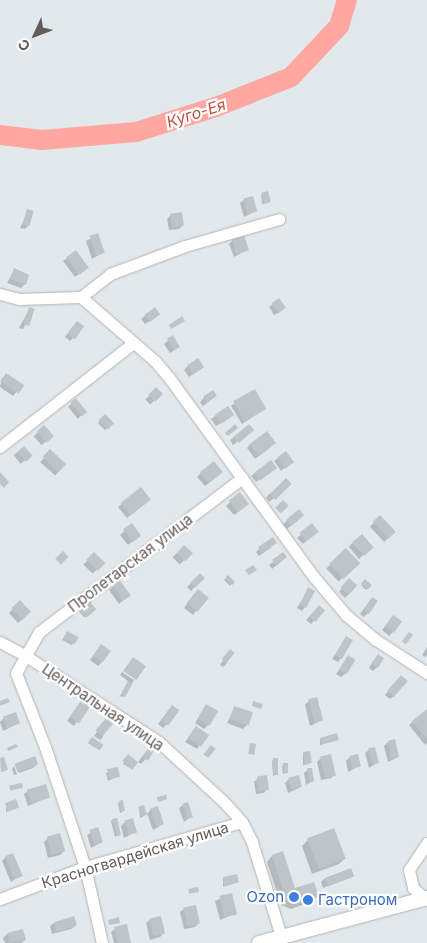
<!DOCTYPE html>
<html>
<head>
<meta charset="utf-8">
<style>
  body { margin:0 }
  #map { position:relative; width:427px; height:943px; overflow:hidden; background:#e2e9ed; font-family:Inter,sans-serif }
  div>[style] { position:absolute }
  .shadow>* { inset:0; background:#0003; transform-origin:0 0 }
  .river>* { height:20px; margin:-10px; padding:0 10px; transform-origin:10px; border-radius:10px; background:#ffa7a0 }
  .building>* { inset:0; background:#bec5c8; transform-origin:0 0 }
  .roads { filter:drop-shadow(0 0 1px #b8b2b0) drop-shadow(0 0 1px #b8b2b0) }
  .minor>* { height:11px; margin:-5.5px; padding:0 5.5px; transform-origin:5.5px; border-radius:5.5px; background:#fff }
  .tertiary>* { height:14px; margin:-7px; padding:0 7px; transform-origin:7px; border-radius:7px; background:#fff }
  .dots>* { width:14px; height:14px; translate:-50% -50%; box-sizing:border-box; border:2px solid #fff; border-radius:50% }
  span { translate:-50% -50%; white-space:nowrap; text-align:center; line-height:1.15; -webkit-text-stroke:4.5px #fff; paint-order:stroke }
  .street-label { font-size:15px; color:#635c5a }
  .shop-label { font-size:15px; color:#366cbe }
  .right { translate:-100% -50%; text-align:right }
  .left { translate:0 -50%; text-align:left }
  .water-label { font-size:16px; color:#ba5240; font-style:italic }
  .north { position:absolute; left:10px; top:10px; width:50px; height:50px; -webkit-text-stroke:4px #fff; paint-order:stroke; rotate:227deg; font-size:14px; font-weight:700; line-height:20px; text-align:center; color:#635c5a }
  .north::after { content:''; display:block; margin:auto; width:18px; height:22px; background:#635c5a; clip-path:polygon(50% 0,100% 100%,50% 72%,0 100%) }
</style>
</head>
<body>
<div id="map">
  <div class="shadow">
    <i style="clip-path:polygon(261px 194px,268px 203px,262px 204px)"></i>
    <i style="clip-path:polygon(244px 200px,256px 211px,244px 217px,240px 203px)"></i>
    <i style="clip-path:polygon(28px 211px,29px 225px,25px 229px,20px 228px)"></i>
    <i style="clip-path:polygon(171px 215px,183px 225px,179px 229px,169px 230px,167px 219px)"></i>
    <i style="clip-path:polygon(97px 235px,104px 252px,92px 259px,86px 241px)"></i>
    <i style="clip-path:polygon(233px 240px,247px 250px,234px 257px,229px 244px)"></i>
    <i style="clip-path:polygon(67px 258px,83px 271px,75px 277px,63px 261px)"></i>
    <i style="clip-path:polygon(14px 270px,25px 284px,21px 288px,7px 283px)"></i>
    <i style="clip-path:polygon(273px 304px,280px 312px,274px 315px,269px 307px)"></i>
    <i style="clip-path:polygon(30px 308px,34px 310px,23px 329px,19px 328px)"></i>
    <i style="clip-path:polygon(155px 308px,155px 318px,145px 324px,141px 319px)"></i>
    <i style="clip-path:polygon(73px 326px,74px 337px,70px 341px,65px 337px)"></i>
    <i style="clip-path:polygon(172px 337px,175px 350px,170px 353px,164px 344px)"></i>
    <i style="clip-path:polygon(188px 366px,203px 367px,189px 377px,184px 370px)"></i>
    <i style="clip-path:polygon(2px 378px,22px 385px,13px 396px,0 387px)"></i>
    <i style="left:156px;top:389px;width:7px;height:15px;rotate:45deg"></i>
    <i style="clip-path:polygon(216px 396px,203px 406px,200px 402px,204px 398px)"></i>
    <i style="clip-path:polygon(75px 400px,85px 411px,78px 419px,68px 407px)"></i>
    <i style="clip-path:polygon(235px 403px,265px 409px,242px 424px,231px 406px)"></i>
    <i style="clip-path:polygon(228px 407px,229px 418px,216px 426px,211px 419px)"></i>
    <i style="left:105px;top:416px;width:10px;height:10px;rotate:45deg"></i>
    <i style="left:44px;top:427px;width:12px;height:14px;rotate:48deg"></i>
    <i style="clip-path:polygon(248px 433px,233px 445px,230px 440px,234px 437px)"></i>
    <i style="clip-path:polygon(250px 444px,271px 447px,255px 459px,247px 448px)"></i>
    <i style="left:24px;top:447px;width:11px;height:13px;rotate:52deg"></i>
    <i style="left:50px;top:451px;width:20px;height:15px;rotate:41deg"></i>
    <i style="clip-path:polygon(278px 458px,288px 465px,281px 471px,274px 461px)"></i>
    <i style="clip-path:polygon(271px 471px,256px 482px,251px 476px,255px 473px)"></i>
    <i style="clip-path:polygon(201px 473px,218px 476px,205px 486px,197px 477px)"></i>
    <i style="clip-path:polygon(286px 488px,269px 502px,266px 498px,269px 494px)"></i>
    <i style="clip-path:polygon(230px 502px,244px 507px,234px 515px,226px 506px)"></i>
    <i style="clip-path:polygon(146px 503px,127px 518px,118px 507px,122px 504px)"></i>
    <i style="left:380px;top:517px;width:21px;height:14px;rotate:47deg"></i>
    <i style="clip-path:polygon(299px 519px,287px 529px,283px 524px,287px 521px)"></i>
    <i style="clip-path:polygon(132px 525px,136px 539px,128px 545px,120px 535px)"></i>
    <i style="clip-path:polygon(312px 525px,313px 535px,303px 544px,297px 538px)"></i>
    <i style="clip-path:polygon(352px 543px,368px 551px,359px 559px,349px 547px)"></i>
    <i style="left:184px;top:546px;width:10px;height:16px;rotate:45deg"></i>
    <i style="clip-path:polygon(272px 547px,259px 556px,256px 552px,259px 549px)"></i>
    <i style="left:346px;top:550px;width:18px;height:27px;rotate:47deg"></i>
    <i style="left:94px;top:554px;width:13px;height:15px;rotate:45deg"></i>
    <i style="clip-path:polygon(283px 554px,282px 561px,272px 569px,269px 565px)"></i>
    <i style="clip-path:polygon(200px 575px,203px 578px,191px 591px,187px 587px)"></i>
    <i style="clip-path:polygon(228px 577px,233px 582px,230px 586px,224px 580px)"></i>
    <i style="clip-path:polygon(365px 581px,370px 585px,366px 590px,361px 585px)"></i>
    <i style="clip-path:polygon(346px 584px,349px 594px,345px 598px,339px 592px)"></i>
    <i style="clip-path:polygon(113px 586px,125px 599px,119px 604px,109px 590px)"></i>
    <i style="clip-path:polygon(309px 589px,305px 607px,302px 611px,297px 608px)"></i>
    <i style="clip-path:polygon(194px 594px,196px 611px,193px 615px,184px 608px)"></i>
    <i style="clip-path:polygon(20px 602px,26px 616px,18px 623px,9px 613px)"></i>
    <i style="clip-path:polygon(369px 602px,368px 613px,364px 617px,360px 614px)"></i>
    <i style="left:89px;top:603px;width:8px;height:13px;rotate:50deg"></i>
    <i style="clip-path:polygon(319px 607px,323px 611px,311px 624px,306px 620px)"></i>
    <i style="clip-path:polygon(390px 620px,393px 632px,389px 636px,382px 630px)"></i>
    <i style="clip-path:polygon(67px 632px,77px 638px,72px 645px,62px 640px)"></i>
    <i style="clip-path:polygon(346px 638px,341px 658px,338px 662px,332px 659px)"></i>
    <i style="clip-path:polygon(101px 646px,102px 662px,98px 666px,90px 660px)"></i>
    <i style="clip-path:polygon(427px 647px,427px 655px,425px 657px,422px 655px)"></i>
    <i style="clip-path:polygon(227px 655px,227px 663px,223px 667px,220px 665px)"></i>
    <i style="clip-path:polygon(349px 657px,345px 674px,341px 677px,336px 674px)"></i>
    <i style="clip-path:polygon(375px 659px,377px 667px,373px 671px,369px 668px)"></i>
    <i style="clip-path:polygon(122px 672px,134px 680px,123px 697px,120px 696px,129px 682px,120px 675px)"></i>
    <i style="clip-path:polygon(397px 680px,394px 696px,390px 699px,385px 695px)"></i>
    <i style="clip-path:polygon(309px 701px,322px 720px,310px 726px,305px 705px)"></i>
    <i style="clip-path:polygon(79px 704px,89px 705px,74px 726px,67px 721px)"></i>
    <i style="clip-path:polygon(206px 706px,208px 725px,204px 729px,195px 723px)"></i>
    <i style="clip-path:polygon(235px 707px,247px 725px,243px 729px,227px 723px)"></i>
    <i style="clip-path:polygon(169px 710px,167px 724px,163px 728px,158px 724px)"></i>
    <i style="clip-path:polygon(427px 710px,427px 743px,425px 745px,409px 725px)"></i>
    <i style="clip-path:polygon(4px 718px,19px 723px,3px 731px,0 722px)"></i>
    <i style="clip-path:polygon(104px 722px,103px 737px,100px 740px,94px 736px)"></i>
    <i style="clip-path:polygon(196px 728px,207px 735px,197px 749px,185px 742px)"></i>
    <i style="clip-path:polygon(320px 739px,338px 740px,320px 745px)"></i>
    <i style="clip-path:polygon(90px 740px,100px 749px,99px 750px,88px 743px)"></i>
    <i style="clip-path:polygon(388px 742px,398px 757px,388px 762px,384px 746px)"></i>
    <i style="clip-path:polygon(155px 748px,141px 764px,138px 762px,148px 749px)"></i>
    <i style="clip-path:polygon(369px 750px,378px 762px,369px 768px,365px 753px)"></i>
    <i style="clip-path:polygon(303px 753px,310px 762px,309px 764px,303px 765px)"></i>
    <i style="left:128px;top:756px;width:11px;height:9px;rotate:34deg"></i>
    <i style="clip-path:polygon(350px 757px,359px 766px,348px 772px,346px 761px)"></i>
    <i style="clip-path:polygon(34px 758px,37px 764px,33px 768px,19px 773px,15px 765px)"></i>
    <i style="clip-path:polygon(321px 758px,335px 774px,331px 778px,321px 780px,317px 762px)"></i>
    <i style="clip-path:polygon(274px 759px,278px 774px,273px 776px,272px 761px)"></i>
    <i style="clip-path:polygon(284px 765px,287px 773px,283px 774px,282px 766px)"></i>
    <i style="clip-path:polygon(14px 766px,17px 774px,14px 775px,12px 769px)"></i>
    <i style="clip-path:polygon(117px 769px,119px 776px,108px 781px,106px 773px)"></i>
    <i style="clip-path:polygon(308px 770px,313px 781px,306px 785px,304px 773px)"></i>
    <i style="clip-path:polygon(258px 778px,267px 789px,264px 793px,256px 794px,254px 782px)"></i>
    <i style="clip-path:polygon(289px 779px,301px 787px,288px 793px,285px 783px)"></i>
    <i style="clip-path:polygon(28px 791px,49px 797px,28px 806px,24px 794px)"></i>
    <i style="clip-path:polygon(120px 802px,124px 811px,120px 813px,118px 803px)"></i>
    <i style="clip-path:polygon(6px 804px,17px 807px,6px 812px)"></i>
    <i style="clip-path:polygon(182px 805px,191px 817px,184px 822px,179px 809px)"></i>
    <i style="clip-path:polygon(139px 808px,146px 815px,151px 809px,163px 824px,153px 830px,147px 813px,144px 816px,140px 818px)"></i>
    <i style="clip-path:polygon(113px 820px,120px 834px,115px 837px,111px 821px)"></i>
    <i style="clip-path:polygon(125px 822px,136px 832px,124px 838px,121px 826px)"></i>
    <i style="clip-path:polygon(98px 829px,102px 842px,91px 848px,87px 835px)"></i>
    <i style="clip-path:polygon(48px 838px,64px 851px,60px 855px,48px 858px,44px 842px)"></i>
    <i style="clip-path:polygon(308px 840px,344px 859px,339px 864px,312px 874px,302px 846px)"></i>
    <i style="clip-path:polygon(272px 856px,294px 890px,317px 896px,311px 902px,291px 909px,281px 905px,267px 862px)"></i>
    <i style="clip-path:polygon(6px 857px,21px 875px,11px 882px,2px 861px)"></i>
    <i style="clip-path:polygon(352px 876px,323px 888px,321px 882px,324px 879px)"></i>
    <i style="clip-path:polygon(223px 878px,238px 882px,223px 887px)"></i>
    <i style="clip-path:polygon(231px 894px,236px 913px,220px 920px,215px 901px)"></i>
    <i style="clip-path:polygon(184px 909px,199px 923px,195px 927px,184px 929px,180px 912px)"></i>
    <i style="clip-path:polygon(73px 918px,75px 926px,71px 929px,52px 934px,50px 926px,54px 923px)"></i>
    <i style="clip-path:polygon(150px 920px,164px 933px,160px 937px,150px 940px,146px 923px)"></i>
    <i style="clip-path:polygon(115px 929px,130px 943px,114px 943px,111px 932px)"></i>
    <i style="clip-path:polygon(7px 934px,25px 940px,21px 943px,5px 943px,3px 938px)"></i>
  </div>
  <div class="river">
    <i style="left:0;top:135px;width:42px;rotate:6.8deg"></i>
    <i style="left:42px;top:140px;width:94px;rotate:-4.9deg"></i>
    <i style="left:136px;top:132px;width:84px;rotate:-17.4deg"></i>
    <i style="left:216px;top:107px;width:81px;rotate:-21.8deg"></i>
    <i style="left:291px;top:77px;width:70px;rotate:-46.7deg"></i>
    <i style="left:339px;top:26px;width:27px;rotate:-73deg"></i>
  </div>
  <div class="building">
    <i style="left:268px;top:191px;width:11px;height:7px;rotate:75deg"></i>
    <i style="left:253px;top:196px;width:16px;height:10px;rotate:75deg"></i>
    <i style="left:27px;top:209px;width:7px;height:16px;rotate:16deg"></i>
    <i style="left:182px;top:212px;width:14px;height:12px;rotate:82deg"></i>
    <i style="left:98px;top:233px;width:21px;height:9px;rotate:71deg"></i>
    <i style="left:244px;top:235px;width:16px;height:13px;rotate:72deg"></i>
    <i style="left:76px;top:250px;width:22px;height:12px;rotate:54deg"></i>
    <i style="clip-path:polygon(14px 268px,29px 275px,26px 285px,10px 279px)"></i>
    <i style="left:279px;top:298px;width:12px;height:9px;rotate:55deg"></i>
    <i style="left:29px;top:307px;width:6px;height:18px;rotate:18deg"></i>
    <i style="left:155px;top:307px;width:9px;height:13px;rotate:54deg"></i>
    <i style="clip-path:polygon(182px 316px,185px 321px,171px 329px,169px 325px)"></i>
    <i style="left:77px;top:321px;width:9px;height:16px;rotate:36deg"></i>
    <i style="left:173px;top:335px;width:14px;height:7px;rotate:60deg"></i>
    <i style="left:198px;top:358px;width:11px;height:13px;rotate:56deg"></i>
    <i style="left:6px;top:373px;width:22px;height:10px;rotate:34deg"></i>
    <i style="left:156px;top:387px;width:10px;height:11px;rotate:45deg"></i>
    <i style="left:255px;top:389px;width:23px;height:25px;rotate:61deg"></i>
    <i style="left:213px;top:390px;width:7px;height:12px;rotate:56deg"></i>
    <i style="left:76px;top:398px;width:18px;height:7px;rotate:52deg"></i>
    <i style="left:228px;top:406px;width:11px;height:16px;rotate:56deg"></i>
    <i style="left:105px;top:414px;width:13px;height:9px;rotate:45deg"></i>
    <i style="clip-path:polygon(235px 424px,238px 428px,228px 436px,225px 433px)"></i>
    <i style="left:249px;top:424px;width:8px;height:20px;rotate:50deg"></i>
    <i style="left:44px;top:425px;width:15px;height:10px;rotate:48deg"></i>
    <i style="left:267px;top:431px;width:15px;height:22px;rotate:53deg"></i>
    <i style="left:24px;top:446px;width:13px;height:9px;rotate:48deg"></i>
    <i style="left:50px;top:449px;width:22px;height:11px;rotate:43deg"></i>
    <i style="left:286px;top:451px;width:14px;height:11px;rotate:54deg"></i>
    <i style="left:271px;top:460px;width:10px;height:21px;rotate:53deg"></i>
    <i style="left:214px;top:461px;width:14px;height:18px;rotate:51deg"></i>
    <i style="clip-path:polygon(0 472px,9px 482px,4px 488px,0 484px)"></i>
    <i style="left:286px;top:478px;width:8px;height:23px;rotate:45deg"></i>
    <i style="left:141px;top:487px;width:16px;height:26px;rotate:52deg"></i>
    <i style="left:240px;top:492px;width:15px;height:14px;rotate:53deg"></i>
    <i style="left:283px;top:500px;width:8px;height:11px;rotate:45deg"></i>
    <i style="left:299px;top:509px;width:8px;height:17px;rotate:50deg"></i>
    <i style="left:380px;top:515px;width:23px;height:10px;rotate:47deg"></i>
    <i style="left:132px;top:523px;width:16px;height:11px;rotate:55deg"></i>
    <i style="left:312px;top:523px;width:11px;height:16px;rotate:52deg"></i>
    <i style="left:362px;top:534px;width:18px;height:13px;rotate:49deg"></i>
    <i style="left:273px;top:537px;width:7px;height:18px;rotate:56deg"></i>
    <i style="left:184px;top:545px;width:12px;height:11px;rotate:42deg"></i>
    <i style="left:346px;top:548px;width:21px;height:23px;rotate:47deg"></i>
    <i style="left:63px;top:551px;width:8px;height:11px;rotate:45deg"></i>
    <i style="left:94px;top:552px;width:16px;height:11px;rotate:45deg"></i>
    <i style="clip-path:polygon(283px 552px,287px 557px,276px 566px,272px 560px)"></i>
    <i style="clip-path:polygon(253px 565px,257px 570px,249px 575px,245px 570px)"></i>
    <i style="left:200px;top:573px;width:7px;height:14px;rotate:45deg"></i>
    <i style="left:228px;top:575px;width:10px;height:4px;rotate:45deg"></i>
    <i style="left:349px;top:578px;width:11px;height:13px;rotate:41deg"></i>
    <i style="left:365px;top:579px;width:9px;height:6px;rotate:41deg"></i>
    <i style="left:120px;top:580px;width:19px;height:9px;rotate:55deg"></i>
    <i style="clip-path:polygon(308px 587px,315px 591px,306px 608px,300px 604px)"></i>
    <i style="left:198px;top:589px;width:14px;height:18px;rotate:39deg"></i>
    <i style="left:372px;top:597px;width:7px;height:16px;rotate:34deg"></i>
    <i style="left:20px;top:600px;width:16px;height:12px;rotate:47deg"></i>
    <i style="left:89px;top:601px;width:11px;height:13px;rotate:49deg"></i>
    <i style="left:319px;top:605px;width:8px;height:15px;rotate:40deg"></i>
    <i style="left:393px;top:615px;width:11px;height:14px;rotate:34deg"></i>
    <i style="left:67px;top:631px;width:13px;height:8px;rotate:27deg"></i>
    <i style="left:409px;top:632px;width:5px;height:12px;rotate:37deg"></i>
    <i style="left:346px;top:636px;width:8px;height:22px;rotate:30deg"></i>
    <i style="left:101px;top:644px;width:12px;height:14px;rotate:35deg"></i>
    <i style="left:230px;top:649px;width:6px;height:13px;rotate:39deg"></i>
    <i style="clip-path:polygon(378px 654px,384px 658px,378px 668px,371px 664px)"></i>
    <i style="left:348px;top:655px;width:9px;height:17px;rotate:32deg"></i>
    <i style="left:133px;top:657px;width:16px;height:17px;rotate:35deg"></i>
    <i style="left:401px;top:675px;width:9px;height:21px;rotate:41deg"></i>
    <i style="clip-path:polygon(128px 681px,133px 683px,125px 697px,121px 694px)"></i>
    <i style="left:317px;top:697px;width:24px;height:9px;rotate:75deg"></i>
    <i style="clip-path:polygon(8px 698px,10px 702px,0 706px,0 701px)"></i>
    <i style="left:82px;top:699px;width:11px;height:22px;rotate:34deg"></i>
    <i style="clip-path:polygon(253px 701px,263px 704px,261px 709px,252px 706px)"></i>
    <i style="left:206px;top:704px;width:14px;height:17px;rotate:30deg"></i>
    <i style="left:172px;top:705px;width:9px;height:19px;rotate:36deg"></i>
    <i style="left:234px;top:706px;width:20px;height:14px;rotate:18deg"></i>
    <i style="clip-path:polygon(427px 709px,427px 739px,412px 721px)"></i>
    <i style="left:16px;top:712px;width:12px;height:14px;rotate:70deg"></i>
    <i style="left:108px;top:716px;width:9px;height:19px;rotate:41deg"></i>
    <i style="left:196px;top:726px;width:16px;height:14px;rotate:35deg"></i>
    <i style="clip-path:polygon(337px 733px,339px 740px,322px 744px,320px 738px)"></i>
    <i style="left:92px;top:737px;width:14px;height:6px;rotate:34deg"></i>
    <i style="clip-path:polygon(395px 739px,399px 757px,391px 759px,388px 741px)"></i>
    <i style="left:250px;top:743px;width:6px;height:11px;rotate:9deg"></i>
    <i style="clip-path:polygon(16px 744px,18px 747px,8px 751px,7px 748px)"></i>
    <i style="left:151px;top:744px;width:6px;height:16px;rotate:31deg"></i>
    <i style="left:211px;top:745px;width:6px;height:12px;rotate:39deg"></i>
    <i style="clip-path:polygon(375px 747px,379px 763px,373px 765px,368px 748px)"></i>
    <i style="left:310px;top:751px;width:12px;height:7px;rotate:81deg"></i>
    <i style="left:128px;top:754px;width:13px;height:9px;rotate:39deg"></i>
    <i style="left:331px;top:754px;width:22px;height:11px;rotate:77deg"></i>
    <i style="left:358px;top:754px;width:13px;height:9px;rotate:77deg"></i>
    <i style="left:35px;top:756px;width:9px;height:22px;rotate:69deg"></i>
    <i style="clip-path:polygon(4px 757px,8px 770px,1px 772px,0 758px)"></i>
    <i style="left:273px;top:758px;width:5px;height:17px"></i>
    <i style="clip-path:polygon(283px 763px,288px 763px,288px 773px,284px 773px)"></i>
    <i style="left:118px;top:767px;width:10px;height:11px;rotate:79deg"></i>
    <i style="clip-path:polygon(307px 768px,312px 768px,314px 781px,310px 782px)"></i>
    <i style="left:267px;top:775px;width:15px;height:10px;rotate:82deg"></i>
    <i style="left:299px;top:775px;width:12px;height:11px;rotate:76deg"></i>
    <i style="left:22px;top:783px;width:5px;height:13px;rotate:79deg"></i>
    <i style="left:46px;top:784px;width:14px;height:20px;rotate:73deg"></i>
    <i style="clip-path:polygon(166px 795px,167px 799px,158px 802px,157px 797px)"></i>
    <i style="left:16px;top:799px;width:9px;height:12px;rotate:69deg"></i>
    <i style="left:123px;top:800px;width:11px;height:4px;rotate:80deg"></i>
    <i style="left:188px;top:802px;width:16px;height:6px;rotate:72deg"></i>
    <i style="left:144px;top:805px;width:10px;height:6px;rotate:73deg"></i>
    <i style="left:158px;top:806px;width:19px;height:8px;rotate:72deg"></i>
    <i style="clip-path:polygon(117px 818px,121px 835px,117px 836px,112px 819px)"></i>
    <i style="left:133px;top:818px;width:15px;height:9px;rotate:74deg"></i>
    <i style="left:98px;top:827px;width:16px;height:9px;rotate:72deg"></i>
    <i style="left:334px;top:828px;width:33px;height:29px;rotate:69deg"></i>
    <i style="left:60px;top:833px;width:19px;height:14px;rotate:74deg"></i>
    <i style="clip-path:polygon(283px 851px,295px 888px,314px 882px,319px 897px,298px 903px,286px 900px,272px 855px)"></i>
    <i style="left:13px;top:853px;width:25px;height:9px;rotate:67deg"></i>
    <i style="left:351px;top:868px;width:9px;height:28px;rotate:69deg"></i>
    <i style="clip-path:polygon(237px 874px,239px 882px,224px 886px,223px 877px)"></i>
    <i style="left:198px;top:887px;width:5px;height:10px;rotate:79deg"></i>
    <i style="left:232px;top:893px;width:22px;height:13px;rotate:77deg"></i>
    <i style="left:196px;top:905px;width:19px;height:13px;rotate:78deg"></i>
    <i style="left:74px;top:916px;width:10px;height:21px;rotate:73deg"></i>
    <i style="left:161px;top:916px;width:18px;height:12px;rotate:77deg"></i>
    <i style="clip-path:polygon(119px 917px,120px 923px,109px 925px,108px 920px)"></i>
    <i style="clip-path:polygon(127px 924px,131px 943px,118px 943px,114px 927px)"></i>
    <i style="clip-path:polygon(23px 929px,26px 940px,9px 943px,7px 933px)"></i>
  </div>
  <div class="roads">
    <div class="minor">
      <i style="left:0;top:294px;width:20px;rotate:15deg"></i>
      <i style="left:19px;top:299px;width:62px;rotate:-1.8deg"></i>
      <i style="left:81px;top:297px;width:37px;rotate:-38deg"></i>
      <i style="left:110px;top:274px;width:80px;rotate:-20.5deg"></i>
      <i style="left:185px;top:246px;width:98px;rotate:-16deg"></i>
      <i style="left:81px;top:297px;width:98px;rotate:40.9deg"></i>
      <i style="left:155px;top:361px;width:23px;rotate:50deg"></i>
      <i style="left:170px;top:379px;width:245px;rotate:54deg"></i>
      <i style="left:314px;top:577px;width:50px;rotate:49.9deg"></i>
      <i style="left:346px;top:615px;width:39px;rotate:40deg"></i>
      <i style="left:376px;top:640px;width:61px;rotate:32.9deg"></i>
      <i style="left:0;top:447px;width:167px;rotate:-38deg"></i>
      <i style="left:0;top:642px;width:30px;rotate:28deg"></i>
      <i style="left:26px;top:656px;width:158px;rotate:32.9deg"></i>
      <i style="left:159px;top:742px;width:88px;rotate:42.7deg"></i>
      <i style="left:224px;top:802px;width:27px;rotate:48deg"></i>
      <i style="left:242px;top:822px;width:22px;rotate:63deg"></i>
      <i style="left:252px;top:842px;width:98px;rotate:72.9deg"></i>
      <i style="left:427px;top:843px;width:32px;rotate:124deg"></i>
      <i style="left:409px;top:870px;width:18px;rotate:77deg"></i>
      <i style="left:413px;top:888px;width:18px;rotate:41deg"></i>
      <i style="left:0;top:899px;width:91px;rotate:-20.6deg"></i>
      <i style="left:85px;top:867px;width:163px;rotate:-16deg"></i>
      <i style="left:102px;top:943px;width:78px;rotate:-102.6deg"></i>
      <i style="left:85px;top:867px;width:126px;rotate:-108.4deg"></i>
      <i style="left:45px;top:747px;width:79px;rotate:-111.4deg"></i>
      <i style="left:16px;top:673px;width:47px;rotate:-60.7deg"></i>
      <i style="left:39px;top:632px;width:255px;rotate:-37.2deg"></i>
    </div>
    <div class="tertiary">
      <i style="left:259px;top:943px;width:174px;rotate:-15deg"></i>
    </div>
  </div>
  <div class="dots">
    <i style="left:294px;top:897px;background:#3f7fe0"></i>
    <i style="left:308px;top:900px;background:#3f7fe0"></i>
  </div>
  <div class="street-label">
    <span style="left:130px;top:563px;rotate:-37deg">Пролетарская улица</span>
    <span style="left:103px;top:707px;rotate:34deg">Центральная улица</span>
    <span style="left:135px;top:855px;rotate:-17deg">Красногвардейская улица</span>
  </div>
  <div class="shop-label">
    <span class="right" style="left:284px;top:897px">Ozon</span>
    <span class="left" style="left:318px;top:900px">Гастроном</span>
  </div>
  <div class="water-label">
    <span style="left:196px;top:113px;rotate:-18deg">Куго-Ея</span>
  </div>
  <div class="north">С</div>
</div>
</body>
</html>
